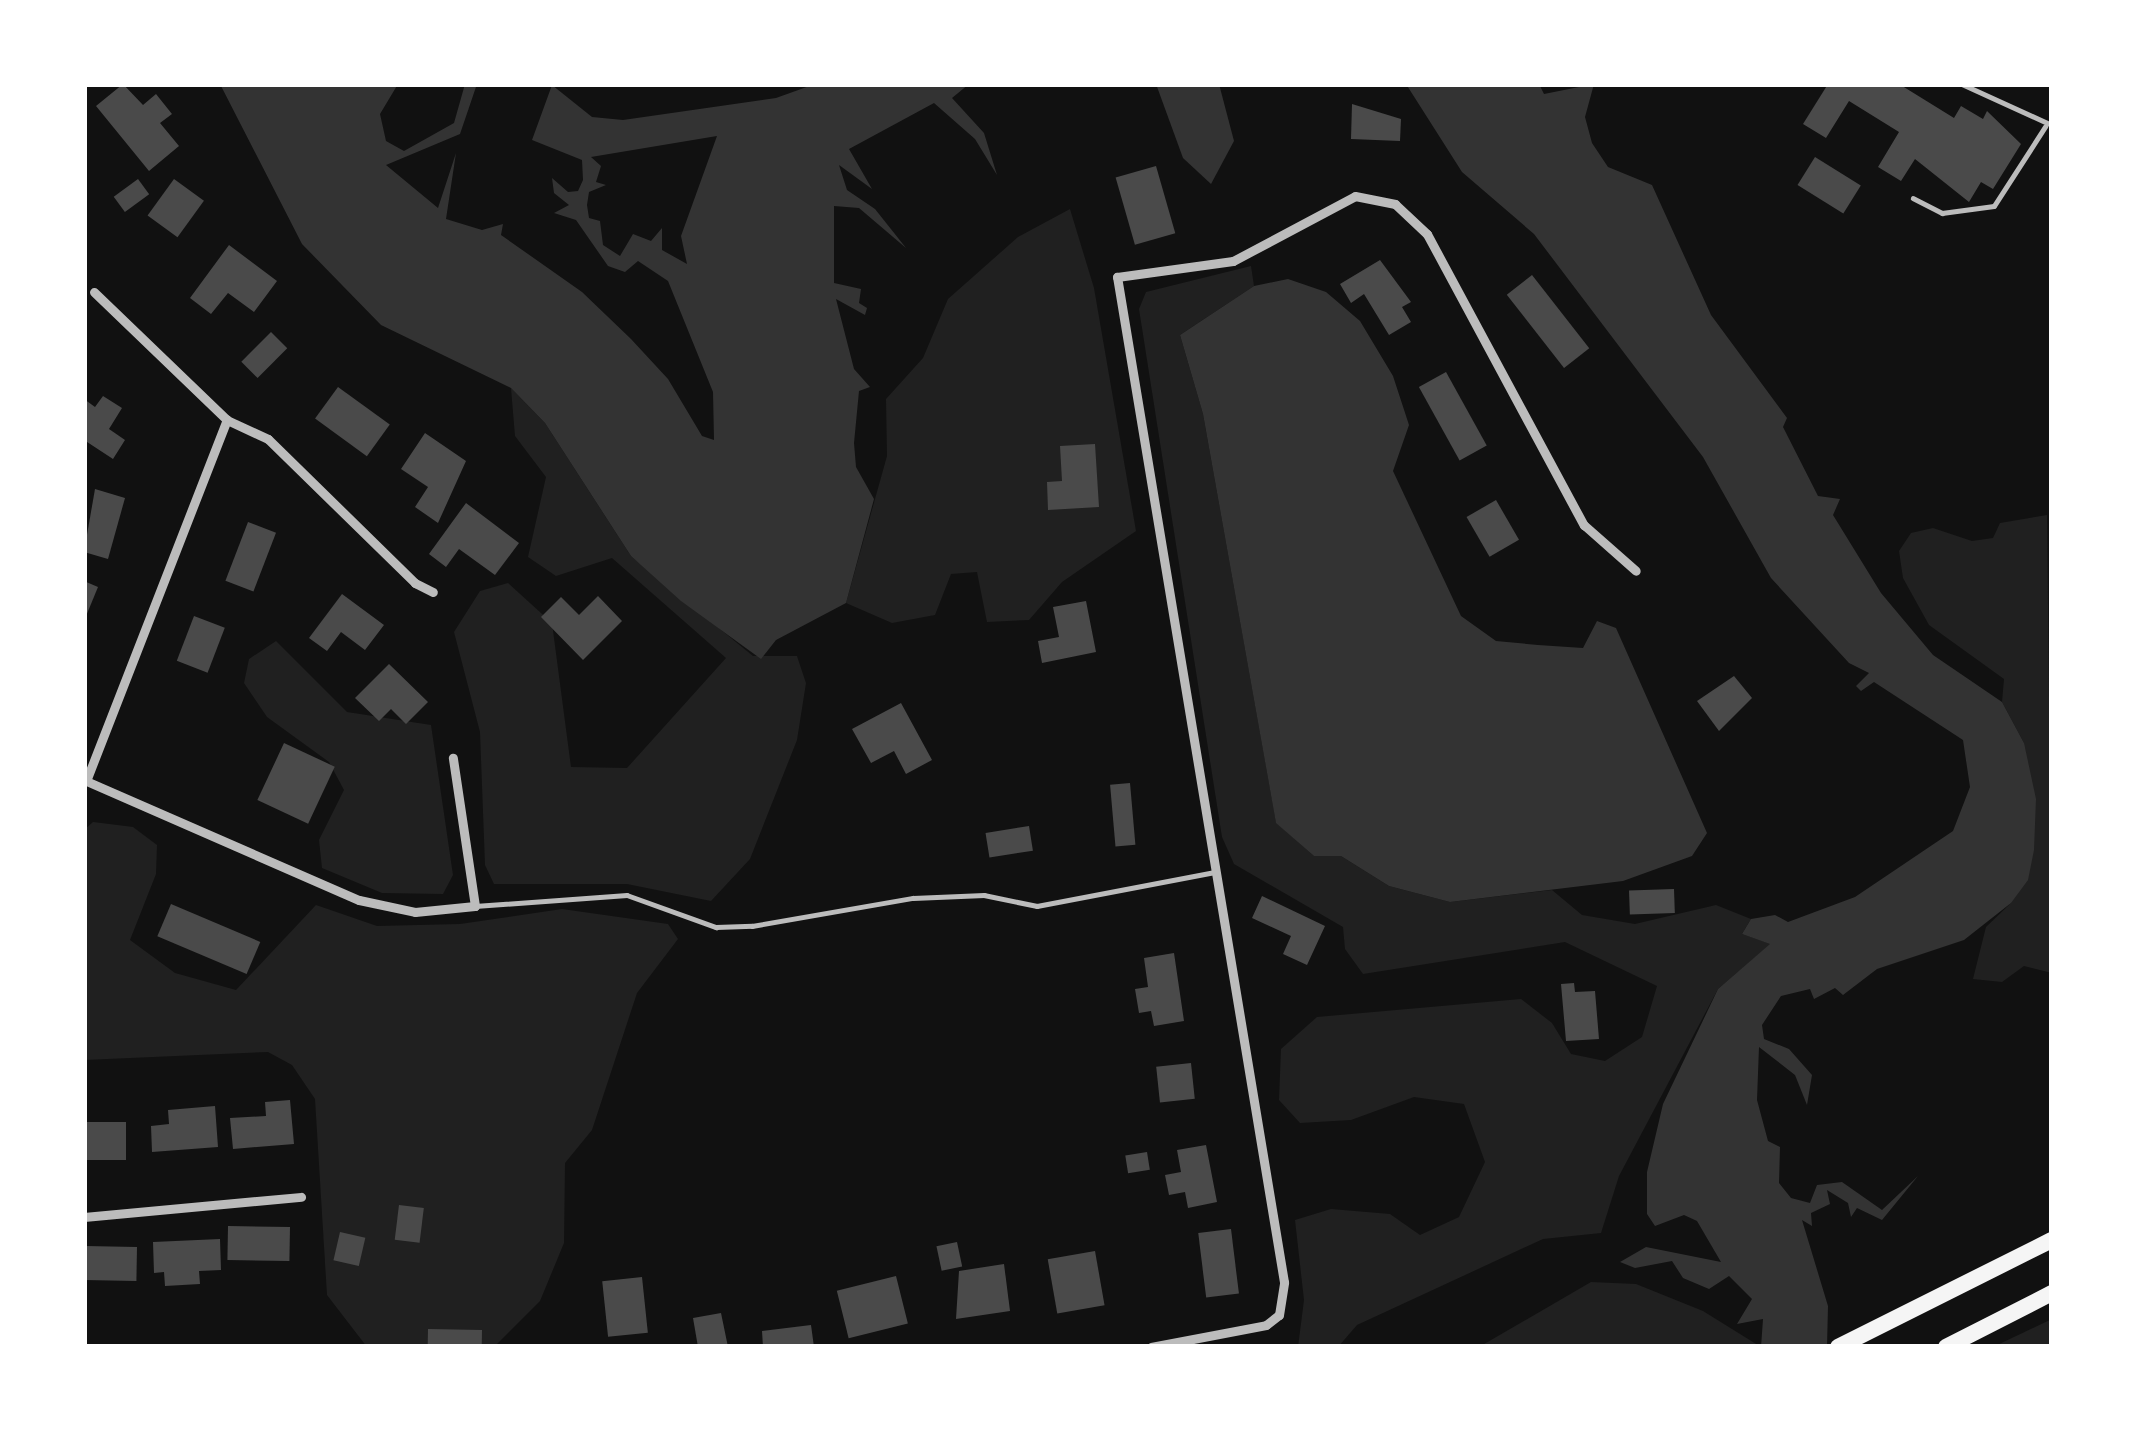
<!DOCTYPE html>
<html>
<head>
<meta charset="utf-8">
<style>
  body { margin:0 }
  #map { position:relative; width:2136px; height:1431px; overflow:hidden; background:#111; font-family:Rubik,sans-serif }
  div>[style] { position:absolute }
  .green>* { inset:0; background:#202020 }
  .water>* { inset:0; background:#333 }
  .building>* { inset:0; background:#4a4a4a; transform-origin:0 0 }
  .service>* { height:4.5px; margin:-2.25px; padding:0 2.25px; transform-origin:2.25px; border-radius:2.25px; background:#bcbcbc }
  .minor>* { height:9px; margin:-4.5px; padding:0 4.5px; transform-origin:4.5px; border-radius:4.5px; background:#bcbcbc }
  .motorway>* { height:16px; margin:-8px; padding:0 8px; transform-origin:8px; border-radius:8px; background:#f5f5f5 }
  span { translate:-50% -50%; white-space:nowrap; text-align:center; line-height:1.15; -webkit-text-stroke:10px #fff; paint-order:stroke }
  .frame { position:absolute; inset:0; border:87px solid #fff; pointer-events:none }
</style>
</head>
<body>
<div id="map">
  <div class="green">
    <i style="clip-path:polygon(1070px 209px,1094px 288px,1136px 531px,1062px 582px,1029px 620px,987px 622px,977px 572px,951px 574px,935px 615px,892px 623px,846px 603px,887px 456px,886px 399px,923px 358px,948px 299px,1018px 237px)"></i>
    <i style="clip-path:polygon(1251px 266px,1254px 286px,1180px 335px,1203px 414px,1276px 822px,1314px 856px,1341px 856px,1389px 886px,1450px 902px,1552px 890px,1582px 915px,1635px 924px,1716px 905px,1751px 919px,1742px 934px,1771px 944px,1718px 989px,1619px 1176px,1601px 1233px,1543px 1239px,1357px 1325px,1338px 1347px,1298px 1347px,1304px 1300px,1295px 1220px,1331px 1209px,1390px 1214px,1420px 1235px,1459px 1217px,1485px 1162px,1464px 1104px,1414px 1097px,1351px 1120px,1300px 1123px,1279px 1100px,1281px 1049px,1317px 1017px,1521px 999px,1552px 1023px,1571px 1054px,1605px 1061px,1642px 1037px,1657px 986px,1565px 942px,1363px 974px,1345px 949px,1343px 927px,1234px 864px,1222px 837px,1139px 309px,1146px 292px)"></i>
    <i style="clip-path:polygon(511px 388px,545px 423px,631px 556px,753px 656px,797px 656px,806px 683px,797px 740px,750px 859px,711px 901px,627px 884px,494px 884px,485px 865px,480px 732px,454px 632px,480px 591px,508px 583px,552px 623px,571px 767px,627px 768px,726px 658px,612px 558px,556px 576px,528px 557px,546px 477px,515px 436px)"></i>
    <i style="clip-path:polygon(2047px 515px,2052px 973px,2024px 966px,2002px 982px,1973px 979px,1986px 927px,2011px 903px,2024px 743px,2002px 702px,2004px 679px,1929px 625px,1903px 578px,1899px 551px,1911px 533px,1933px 528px,1972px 541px,1993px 538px,2000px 523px)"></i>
    <i style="clip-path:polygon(276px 641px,347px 712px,431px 725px,453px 875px,443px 894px,382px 893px,322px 868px,319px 840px,344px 790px,329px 762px,267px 717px,244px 683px,249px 659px)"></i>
    <i style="clip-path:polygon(93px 822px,133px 827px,157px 845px,156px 874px,130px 940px,175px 973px,236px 990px,316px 905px,377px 926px,460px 924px,562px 909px,668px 924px,678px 939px,637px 993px,592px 1130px,565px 1163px,564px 1243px,540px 1301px,494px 1347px,367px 1347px,327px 1295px,315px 1099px,292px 1065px,268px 1052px,84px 1060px,84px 830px)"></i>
    <i style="clip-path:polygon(1591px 1282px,1636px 1284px,1703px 1311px,1761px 1347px,1479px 1347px)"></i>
    <i style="clip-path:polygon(2052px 1319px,2052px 1347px,1993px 1347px)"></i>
  </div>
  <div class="water">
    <i style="clip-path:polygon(evenodd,220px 84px,398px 84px,380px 114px,386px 141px,404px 151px,454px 123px,465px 84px,477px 84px,460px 134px,386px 165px,438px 208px,456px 153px,446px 219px,482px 230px,503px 224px,501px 235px,582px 292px,631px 339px,668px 379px,702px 436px,714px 440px,713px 392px,668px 281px,638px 261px,625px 272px,608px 266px,576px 220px,554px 213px,569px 205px,554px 193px,552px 178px,568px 192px,578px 191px,583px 180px,582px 160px,532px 140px,552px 85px,592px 117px,623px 120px,776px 98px,815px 84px,969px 84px,952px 98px,984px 133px,997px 175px,975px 139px,934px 103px,849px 149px,872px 189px,839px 165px,847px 190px,875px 209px,906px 248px,859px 208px,834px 206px,834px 283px,861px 289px,859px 303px,867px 308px,865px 315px,836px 299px,854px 369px,870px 387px,859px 391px,854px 443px,856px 467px,874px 499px,846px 603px,776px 640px,761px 659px,681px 601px,631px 556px,545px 423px,511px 388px,381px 325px,302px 244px,220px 84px,717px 136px,681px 236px,687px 264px,662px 250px,662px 228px,651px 241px,633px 234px,620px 256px,603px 245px,600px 221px,589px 218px,587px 205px,589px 192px,606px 185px,596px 182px,601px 166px,591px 157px,717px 136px)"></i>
    <i style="clip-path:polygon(1156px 84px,1219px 84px,1234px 141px,1211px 184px,1183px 158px)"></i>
    <i style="clip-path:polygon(1406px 84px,1539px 84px,1544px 94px,1594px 84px,1585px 117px,1592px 143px,1608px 167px,1652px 185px,1711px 315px,1787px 418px,1783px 427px,1818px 496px,1840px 499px,1833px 515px,1881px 593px,1933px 655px,2002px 702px,2024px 743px,2036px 799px,2034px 850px,2028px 880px,2011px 903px,1964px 940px,1877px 969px,1843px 995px,1835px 988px,1814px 999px,1810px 989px,1781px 996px,1762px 1025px,1764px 1039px,1789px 1049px,1812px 1075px,1807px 1105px,1795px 1075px,1759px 1047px,1757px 1100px,1768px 1141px,1780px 1147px,1779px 1183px,1791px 1198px,1810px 1203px,1817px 1185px,1842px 1182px,1882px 1210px,1918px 1176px,1882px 1220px,1857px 1208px,1851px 1217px,1848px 1203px,1827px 1190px,1830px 1204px,1811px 1213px,1812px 1226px,1802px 1220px,1828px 1306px,1827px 1347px,1761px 1347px,1763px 1319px,1737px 1324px,1752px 1299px,1729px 1276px,1709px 1289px,1683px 1278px,1672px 1261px,1635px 1268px,1620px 1262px,1646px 1247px,1721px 1262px,1697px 1221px,1684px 1215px,1655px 1226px,1647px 1214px,1647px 1172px,1663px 1104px,1718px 989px,1770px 944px,1742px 934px,1751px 919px,1775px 915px,1788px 922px,1855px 897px,1953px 831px,1970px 787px,1963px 740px,1874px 682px,1861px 691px,1856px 686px,1869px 673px,1849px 663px,1771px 578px,1703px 457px,1534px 234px,1462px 172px)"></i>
    <i style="clip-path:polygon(1288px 279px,1326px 292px,1360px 321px,1393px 376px,1409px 425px,1393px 471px,1461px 616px,1496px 641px,1538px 645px,1583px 648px,1597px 621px,1616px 628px,1707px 833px,1692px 856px,1623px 881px,1450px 902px,1389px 886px,1341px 856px,1314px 856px,1276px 823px,1203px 414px,1180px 335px,1254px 286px)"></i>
  </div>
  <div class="building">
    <i style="clip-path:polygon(123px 84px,143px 105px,156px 94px,172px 114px,160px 123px,179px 146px,149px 171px,96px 106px)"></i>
    <i style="clip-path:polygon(1828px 84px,1899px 84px,1954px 118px,1961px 106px,1983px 119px,1987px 111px,2021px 144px,1993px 189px,1981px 182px,1969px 202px,1915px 159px,1901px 181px,1878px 167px,1899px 132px,1849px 101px,1826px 138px,1803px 124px)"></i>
    <i style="clip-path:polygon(1352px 104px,1401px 119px,1400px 141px,1351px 139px)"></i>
    <i style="left:1815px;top:157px;width:54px;height:33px;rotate:32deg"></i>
    <i style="left:1156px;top:166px;width:70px;height:42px;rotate:74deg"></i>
    <i style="left:138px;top:179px;width:19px;height:30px;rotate:54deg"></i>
    <i style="left:174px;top:179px;width:37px;height:45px;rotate:36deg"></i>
    <i style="clip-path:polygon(229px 245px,277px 281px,254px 312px,228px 293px,211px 314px,190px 298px)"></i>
    <i style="clip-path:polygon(1380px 260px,1411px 302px,1402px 307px,1411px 322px,1389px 335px,1364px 294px,1351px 303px,1340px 284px)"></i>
    <i style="left:1532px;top:275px;width:93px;height:32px;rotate:52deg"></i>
    <i style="left:271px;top:332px;width:23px;height:42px;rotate:45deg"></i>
    <i style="left:1446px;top:372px;width:84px;height:31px;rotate:61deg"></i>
    <i style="left:338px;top:387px;width:64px;height:39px;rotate:36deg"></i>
    <i style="clip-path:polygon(103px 396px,122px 408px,109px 429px,125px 440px,113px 459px,84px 440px,84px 399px,95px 407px)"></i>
    <i style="clip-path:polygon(425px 433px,466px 461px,438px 523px,415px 507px,428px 487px,401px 469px)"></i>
    <i style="clip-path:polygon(1095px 444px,1099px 507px,1048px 510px,1047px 482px,1062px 481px,1060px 446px)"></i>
    <i style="clip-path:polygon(95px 489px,125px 498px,108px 559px,84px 552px)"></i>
    <i style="left:1496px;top:500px;width:46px;height:34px;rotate:60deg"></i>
    <i style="clip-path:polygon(466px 503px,519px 543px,495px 575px,459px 549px,446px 567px,429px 554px)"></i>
    <i style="left:248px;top:522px;width:30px;height:63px;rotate:21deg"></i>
    <i style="clip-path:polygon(84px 581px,98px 587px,84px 621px)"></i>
    <i style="clip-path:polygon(342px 594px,384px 625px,365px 650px,341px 632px,327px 651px,309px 638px)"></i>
    <i style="clip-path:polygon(598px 596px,622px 621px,583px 660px,541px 617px,561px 597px,579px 615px)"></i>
    <i style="clip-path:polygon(1086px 601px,1096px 652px,1042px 663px,1038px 641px,1059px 637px,1053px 607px)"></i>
    <i style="left:194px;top:616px;width:33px;height:48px;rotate:21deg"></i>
    <i style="clip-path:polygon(389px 664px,428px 702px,406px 724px,391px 709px,379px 721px,355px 698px)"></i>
    <i style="clip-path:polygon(1734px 676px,1752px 698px,1719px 731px,1697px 701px)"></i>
    <i style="clip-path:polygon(901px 703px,932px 760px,906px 774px,894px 751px,871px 763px,852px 729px)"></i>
    <i style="left:284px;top:743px;width:56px;height:63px;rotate:25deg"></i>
    <i style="left:1130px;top:783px;width:62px;height:20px;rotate:85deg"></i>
    <i style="left:1029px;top:826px;width:25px;height:44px;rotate:81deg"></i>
    <i style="left:1674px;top:889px;width:24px;height:45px;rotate:88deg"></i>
    <i style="clip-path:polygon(1262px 896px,1325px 926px,1307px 965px,1283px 954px,1291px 936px,1252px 918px)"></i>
    <i style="left:171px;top:904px;width:97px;height:35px;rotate:23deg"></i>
    <i style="clip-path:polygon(1174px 953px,1184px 1021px,1154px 1026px,1151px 1011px,1139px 1013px,1135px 989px,1148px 987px,1144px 958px)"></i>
    <i style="clip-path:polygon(1574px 983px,1575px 992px,1595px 991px,1599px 1039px,1566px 1041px,1561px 984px)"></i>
    <i style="left:1191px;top:1063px;width:36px;height:35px;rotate:84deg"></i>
    <i style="clip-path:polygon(290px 1100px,294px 1144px,233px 1149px,230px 1118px,266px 1116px,265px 1102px)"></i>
    <i style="clip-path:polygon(215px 1106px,218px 1147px,152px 1152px,151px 1126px,169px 1124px,168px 1110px)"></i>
    <i style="left:126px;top:1122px;width:38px;height:39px;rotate:90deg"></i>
    <i style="clip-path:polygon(1206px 1145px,1217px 1202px,1188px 1208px,1185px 1192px,1169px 1195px,1165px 1175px,1181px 1172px,1177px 1150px)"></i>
    <i style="left:1147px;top:1152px;width:18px;height:22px;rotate:81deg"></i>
    <i style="left:399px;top:1205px;width:25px;height:35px;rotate:7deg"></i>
    <i style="left:228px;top:1226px;width:62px;height:34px;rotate:1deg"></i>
    <i style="left:1231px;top:1229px;width:65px;height:33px;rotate:83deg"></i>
    <i style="left:340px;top:1232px;width:26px;height:29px;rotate:13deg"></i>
    <i style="clip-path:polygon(220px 1239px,221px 1270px,199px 1271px,200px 1284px,165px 1286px,164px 1272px,154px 1273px,153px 1242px)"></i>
    <i style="left:957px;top:1242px;width:25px;height:21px;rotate:78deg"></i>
    <i style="left:85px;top:1246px;width:52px;height:34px;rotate:1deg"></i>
    <i style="left:1095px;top:1251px;width:55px;height:48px;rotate:80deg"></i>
    <i style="clip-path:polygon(1004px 1264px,1010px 1311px,956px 1319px,959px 1271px)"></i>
    <i style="left:896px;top:1276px;width:49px;height:61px;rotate:76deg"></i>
    <i style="left:642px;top:1277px;width:56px;height:40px;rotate:84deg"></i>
    <i style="clip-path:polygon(721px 1313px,728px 1347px,698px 1347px,693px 1318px)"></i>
    <i style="clip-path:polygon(811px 1325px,814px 1347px,763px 1347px,762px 1331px)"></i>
    <i style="left:428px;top:1329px;width:54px;height:18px;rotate:1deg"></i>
  </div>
  <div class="service">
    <i style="left:1962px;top:84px;width:99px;rotate:24.5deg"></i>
    <i style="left:1913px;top:198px;width:33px;rotate:27deg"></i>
    <i style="left:1942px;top:213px;width:52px;rotate:-7.7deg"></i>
    <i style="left:1994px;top:206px;width:94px;rotate:-57.2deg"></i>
    <i style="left:475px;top:906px;width:152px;rotate:-4.1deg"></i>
    <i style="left:627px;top:895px;width:95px;rotate:19.8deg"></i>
    <i style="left:716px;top:927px;width:36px;rotate:-2deg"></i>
    <i style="left:752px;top:926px;width:163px;rotate:-9.9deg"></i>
    <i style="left:913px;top:898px;width:71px;rotate:-2.4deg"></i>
    <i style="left:984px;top:895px;width:54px;rotate:11.7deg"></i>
    <i style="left:1037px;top:906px;width:182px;rotate:-10.8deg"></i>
  </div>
  <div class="minor">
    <i style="left:94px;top:292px;width:185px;rotate:43.9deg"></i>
    <i style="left:227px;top:420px;width:45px;rotate:24.9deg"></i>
    <i style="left:268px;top:439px;width:206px;rotate:44.4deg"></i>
    <i style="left:415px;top:583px;width:20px;rotate:27deg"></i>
    <i style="left:84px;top:780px;width:300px;rotate:23.6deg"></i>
    <i style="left:359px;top:900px;width:57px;rotate:12.1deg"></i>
    <i style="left:415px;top:912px;width:60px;rotate:-5.7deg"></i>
    <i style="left:475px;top:906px;width:150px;rotate:-98.5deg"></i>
    <i style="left:86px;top:781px;width:388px;rotate:-68.7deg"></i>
    <i style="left:84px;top:1217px;width:218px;rotate:-5.3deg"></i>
    <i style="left:1151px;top:1347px;width:117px;rotate:-10.8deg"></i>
    <i style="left:1266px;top:1325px;width:16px;rotate:-38deg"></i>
    <i style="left:1279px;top:1315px;width:33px;rotate:-81deg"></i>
    <i style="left:1284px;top:1282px;width:1019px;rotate:-99.43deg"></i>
    <i style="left:1117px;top:277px;width:117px;rotate:-7.9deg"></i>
    <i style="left:1233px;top:261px;width:138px;rotate:-28deg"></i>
    <i style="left:1355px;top:196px;width:41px;rotate:11.3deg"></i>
    <i style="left:1395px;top:204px;width:44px;rotate:43.2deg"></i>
    <i style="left:1427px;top:234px;width:331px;rotate:61.7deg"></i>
    <i style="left:1584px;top:525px;width:69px;rotate:41.5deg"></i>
  </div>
  <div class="motorway">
    <i style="left:1838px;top:1347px;width:239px;rotate:-26.6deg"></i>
    <i style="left:1946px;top:1347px;width:119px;rotate:-27deg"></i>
  </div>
  <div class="frame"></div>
</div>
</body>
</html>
